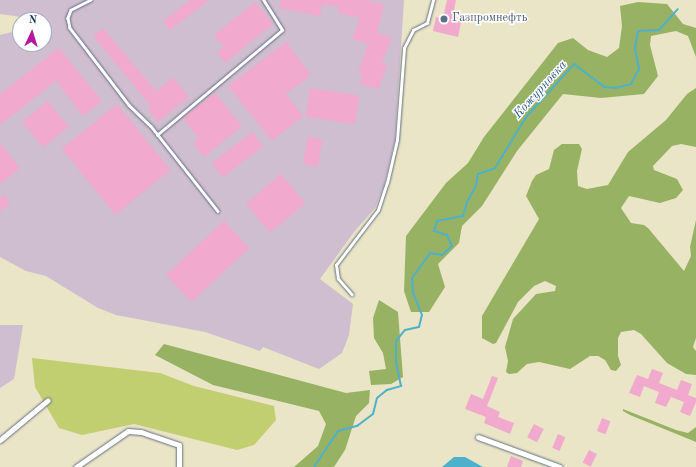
<!DOCTYPE html>
<html>
<head>
<meta charset="utf-8">
<style>
  body { margin:0 }
  #map { position:relative; width:696px; height:467px; overflow:hidden; background:#eae5c6; font-family:"Old Standard TT",serif }
  div>[style] { position:absolute }
  .industrial>* { inset:0; background:#cfbdd0 }
  .green>* { inset:0; background:#c1cf71 }
  .forest>* { inset:0; background:#98b263 }
  .water>* { inset:0; background:#4db1cc }
  .stream>* { height:2px; margin:-1px; padding:0 1px; transform-origin:1px; border-radius:1px; background:#4db1cc }
  .building>* { inset:0; background:#f1a9cd; transform-origin:0 0 }
  .roads { filter:drop-shadow(0 0 1px #636f82) drop-shadow(0 0 1px #636f82) }
  .lane>* { height:2.5px; margin:-1.25px; padding:0 1.25px; transform-origin:1.25px; border-radius:1.25px; background:#fff }
  .street>* { height:5px; margin:-2.5px; padding:0 2.5px; transform-origin:2.5px; border-radius:2.5px; background:#fff }
  .dots>* { width:11px; height:11px; translate:-50% -50%; box-sizing:border-box; border:2px solid #fff; border-radius:50% }
  span { translate:-50% -50%; white-space:nowrap; text-align:center; line-height:1.15; -webkit-text-stroke:3px #fff; paint-order:stroke }
  .service-label { font-size:12px; color:#4e5e75 }
  .left { translate:0 -50%; text-align:left }
  .water-label { font-size:13px; color:#2c5c84; font-style:italic }
  .north { position:absolute; left:12px; top:12px; width:40px; height:40px; box-sizing:border-box; background:#fff; border:1px solid #a4acbf; border-radius:50%; rotate:4deg; font-size:11px; font-weight:700; line-height:16px; text-align:center; color:#1b2f5e }
  .north::after { content:''; display:block; margin:auto; width:14px; height:18px; background:#b5179e; clip-path:polygon(50% 0,100% 100%,50% 72%,0 100%) }
</style>
</head>
<body>
<div id="map">
  <div class="industrial">
    <i style="clip-path:polygon(0 0,404px 0,395px 140px,384px 186px,375px 208px,354px 232px,320px 279px,353px 304px,349px 335px,342px 353px,319px 369px,263px 347px,260px 351px,205px 332px,116px 315px,98px 308px,46px 276px,26px 271px,0 257px,0 35px,20px 30px,20px 44px,44px 44px,44px 20px,0 14px)"></i>
    <i style="clip-path:polygon(0 325px,23px 325px,14px 379px,0 388px)"></i>
  </div>
  <div class="green">
    <i style="clip-path:polygon(32px 358px,160px 373px,194px 386px,274px 406px,276px 420px,254px 445px,237px 450px,134px 424px,82px 435px,59px 428px,35px 387px)"></i>
  </div>
  <div class="forest">
    <i style="clip-path:polygon(638px 2px,667px 4px,683px 24px,696px 28px,696px 57px,688px 36px,676px 31px,651px 36px,650px 45px,658px 76px,644px 94px,601px 98px,563px 94px,517px 151px,482px 206px,462px 226px,459px 243px,438px 264px,445px 287px,429px 312px,411px 312px,404px 291px,406px 236px,446px 183px,468px 163px,484px 137px,558px 43px,573px 38px,588px 50px,607px 57px,619px 48px,622px 26px,620px 6px)"></i>
    <i style="clip-path:polygon(696px 88px,696px 147px,681px 144px,672px 146px,653px 166px,654px 170px,677px 179px,683px 190px,676px 198px,660px 203px,629px 196px,621px 208px,631px 223px,644px 225px,648px 228px,684px 271px,691px 256px,690px 247px,696px 220px,696px 338px,693px 347px,696px 351px,696px 375px,686px 374px,667px 363px,641px 334px,634px 330px,621px 332px,618px 338px,618px 356px,621px 365px,616px 371px,611px 370px,605px 360px,598px 356px,590px 356px,570px 369px,539px 362px,527px 364px,517px 373px,509px 374px,506px 372px,508px 361px,505px 347px,513px 319px,536px 294px,555px 291px,556px 286px,545px 281px,534px 286px,518px 302px,496px 343px,493px 344px,482px 338px,482px 316px,539px 219px,526px 196px,532px 181px,536px 175px,549px 169px,554px 150px,562px 144px,579px 144px,582px 149px,577px 171px,578px 186px,587px 189px,608px 185px,628px 152px,666px 120px,687px 94px)"></i>
    <i style="clip-path:polygon(379px 300px,398px 312px,403px 377px,391px 384px,371px 385px,369px 371px,386px 369px,383px 353px,374px 338px,373px 318px)"></i>
    <i style="clip-path:polygon(164px 344px,346px 393px,370px 390px,369px 403px,356px 416px,345px 450px,334px 467px,294px 467px,318px 446px,326px 424px,319px 411px,213px 385px,155px 355px)"></i>
    <i style="clip-path:polygon(623px 409px,676px 430px,688px 433px,696px 427px,696px 442px,630px 415px,623px 411px)"></i>
  </div>
  <div class="water">
    <i style="clip-path:polygon(454px 457px,465px 457px,483px 467px,442px 467px)"></i>
  </div>
  <div class="stream">
    <i style="left:314px;top:467px;width:43px;rotate:-56.3deg"></i>
    <i style="left:338px;top:431px;width:20px;rotate:-15deg"></i>
    <i style="left:357px;top:426px;width:20px;rotate:-37deg"></i>
    <i style="left:373px;top:414px;width:16px;rotate:-76deg"></i>
    <i style="left:377px;top:398px;width:13px;rotate:-39deg"></i>
    <i style="left:387px;top:390px;width:15px;rotate:-16deg"></i>
    <i style="left:401px;top:386px;width:24px;rotate:-102deg"></i>
    <i style="left:396px;top:363px;width:22px;rotate:-90deg"></i>
    <i style="left:396px;top:341px;width:14px;rotate:-51deg"></i>
    <i style="left:405px;top:330px;width:14px;rotate:-12deg"></i>
    <i style="left:419px;top:327px;width:12px;rotate:-76deg"></i>
    <i style="left:422px;top:315px;width:24px;rotate:-112deg"></i>
    <i style="left:413px;top:293px;width:15px;rotate:-94deg"></i>
    <i style="left:412px;top:278px;width:31px;rotate:-54deg"></i>
    <i style="left:430px;top:253px;width:12px;rotate:9deg"></i>
    <i style="left:442px;top:255px;width:13px;rotate:-42deg"></i>
    <i style="left:452px;top:246px;width:12px;rotate:-114deg"></i>
    <i style="left:447px;top:235px;width:14px;rotate:-163deg"></i>
    <i style="left:434px;top:231px;width:10px;rotate:-73deg"></i>
    <i style="left:437px;top:221px;width:26px;rotate:-11deg"></i>
    <i style="left:463px;top:216px;width:15px;rotate:-74deg"></i>
    <i style="left:467px;top:202px;width:18px;rotate:-61deg"></i>
    <i style="left:476px;top:186px;width:12px;rotate:-81deg"></i>
    <i style="left:478px;top:174px;width:18px;rotate:-19deg"></i>
    <i style="left:495px;top:168px;width:60px;rotate:-58.7deg"></i>
    <i style="left:526px;top:117px;width:72px;rotate:-47.8deg"></i>
    <i style="left:574px;top:64px;width:38px;rotate:37deg"></i>
    <i style="left:604px;top:87px;width:12px;rotate:5deg"></i>
    <i style="left:616px;top:88px;width:16px;rotate:-15deg"></i>
    <i style="left:631px;top:84px;width:17px;rotate:-62deg"></i>
    <i style="left:639px;top:69px;width:21px;rotate:-101deg"></i>
    <i style="left:635px;top:48px;width:17px;rotate:-80deg"></i>
    <i style="left:638px;top:31px;width:21px;rotate:-3deg"></i>
    <i style="left:659px;top:30px;width:28px;rotate:-48deg"></i>
  </div>
  <div class="building">
    <i style="clip-path:polygon(190px 0,209px 0,170px 30px,163px 21px)"></i>
    <i style="clip-path:polygon(281px 0,366px 0,384px 5px,377px 33px,392px 37px,382px 63px,387px 65px,379px 89px,360px 84px,362px 73px,358px 72px,368px 44px,352px 39px,360px 18px,338px 13px,339px 7px,322px 4px,320px 16px,279px 8px)"></i>
    <i style="clip-path:polygon(447px 0,456px 0,452px 20px,461px 22px,458px 37px,433px 31px,436px 17px,443px 18px)"></i>
    <i style="clip-path:polygon(255px 2px,273px 24px,225px 63px,217px 52px,224px 47px,214px 35px)"></i>
    <i style="clip-path:polygon(103px 28px,156px 91px,173px 77px,189px 97px,158px 122px,148px 109px,151px 106px,93px 36px)"></i>
    <i style="clip-path:polygon(286px 42px,311px 75px,286px 94px,303px 116px,272px 141px,228px 86px)"></i>
    <i style="clip-path:polygon(59px 48px,102px 101px,83px 116px,56px 81px,0 125px,0 94px)"></i>
    <i style="left:310px;top:88px;width:50px;height:29px;rotate:9deg"></i>
    <i style="clip-path:polygon(215px 93px,242px 126px,204px 157px,193px 143px,199px 139px,183px 118px)"></i>
    <i style="left:48px;top:101px;width:33px;height:33px;rotate:51deg"></i>
    <i style="left:117px;top:104px;width:85px;height:71px;rotate:51deg"></i>
    <i style="left:252px;top:132px;width:18px;height:51px;rotate:52deg"></i>
    <i style="left:308px;top:137px;width:15px;height:27px;rotate:11deg"></i>
    <i style="clip-path:polygon(0 143px,20px 168px,0 184px)"></i>
    <i style="left:281px;top:174px;width:38px;height:46px;rotate:50deg"></i>
    <i style="clip-path:polygon(4px 195px,10px 203px,0 211px,0 199px)"></i>
    <i style="left:224px;top:221px;width:37px;height:79px;rotate:47deg"></i>
    <i style="clip-path:polygon(652px 369px,663px 373px,659px 383px,677px 390px,681px 380px,692px 384px,688px 395px,696px 398px,696px 402px,690px 416px,680px 412px,684px 402px,671px 397px,666px 407px,655px 403px,659px 392px,644px 386px,640px 397px,629px 393px,637px 375px,648px 379px)"></i>
    <i style="clip-path:polygon(492px 376px,498px 378px,487px 406px,500px 412px,498px 417px,514px 423px,510px 434px,484px 423px,486px 417px,465px 409px,471px 394px,483px 399px)"></i>
    <i style="left:602px;top:418px;width:9px;height:14px;rotate:21deg"></i>
    <i style="left:534px;top:424px;width:11px;height:15px;rotate:27deg"></i>
    <i style="left:558px;top:434px;width:8px;height:15px;rotate:23deg"></i>
    <i style="left:589px;top:450px;width:9px;height:14px;rotate:27deg"></i>
    <i style="clip-path:polygon(511px 456px,523px 461px,521px 467px,507px 467px)"></i>
  </div>
  <div class="roads">
    <div class="lane">
      <i style="left:91px;top:0;width:22px;rotate:153deg"></i>
      <i style="left:71px;top:10px;width:9px;rotate:111deg"></i>
      <i style="left:68px;top:18px;width:10px;rotate:79deg"></i>
      <i style="left:70px;top:28px;width:97px;rotate:52.5deg"></i>
      <i style="left:129px;top:105px;width:30px;rotate:44deg"></i>
      <i style="left:151px;top:126px;width:108px;rotate:51.8deg"></i>
      <i style="left:157px;top:135px;width:163px;rotate:-40deg"></i>
      <i style="left:282px;top:30px;width:36px;rotate:-122deg"></i>
      <i style="left:352px;top:295px;width:21px;rotate:-131deg"></i>
      <i style="left:338px;top:279px;width:14px;rotate:-98deg"></i>
      <i style="left:336px;top:265px;width:69px;rotate:-52.6deg"></i>
      <i style="left:378px;top:210px;width:28px;rotate:-72deg"></i>
      <i style="left:387px;top:183px;width:44px;rotate:-76.9deg"></i>
      <i style="left:397px;top:140px;width:92px;rotate:-85.6deg"></i>
      <i style="left:404px;top:48px;width:20px;rotate:-63deg"></i>
      <i style="left:413px;top:30px;width:16px;rotate:-27deg"></i>
      <i style="left:427px;top:23px;width:24px;rotate:-75deg"></i>
    </div>
    <div class="street">
      <i style="left:478px;top:437px;width:87px;rotate:20.1deg"></i>
      <i style="left:0;top:440px;width:62px;rotate:-39.8deg"></i>
      <i style="left:76px;top:467px;width:63px;rotate:-34.7deg"></i>
      <i style="left:128px;top:431px;width:13px;rotate:4deg"></i>
      <i style="left:141px;top:432px;width:40px;rotate:18.9deg"></i>
      <i style="left:179px;top:445px;width:22px;rotate:90deg"></i>
    </div>
  </div>
  <div class="dots">
    <i style="left:444px;top:19px;background:#5c6f8a"></i>
  </div>
  <div class="service-label">
    <span class="left" style="left:452px;top:19px">Газпромнефть</span>
  </div>
  <div class="water-label">
    <span style="left:541px;top:90px;rotate:-48deg">Кожурновка</span>
  </div>
  <div class="north">N</div>
</div>
</body>
</html>
